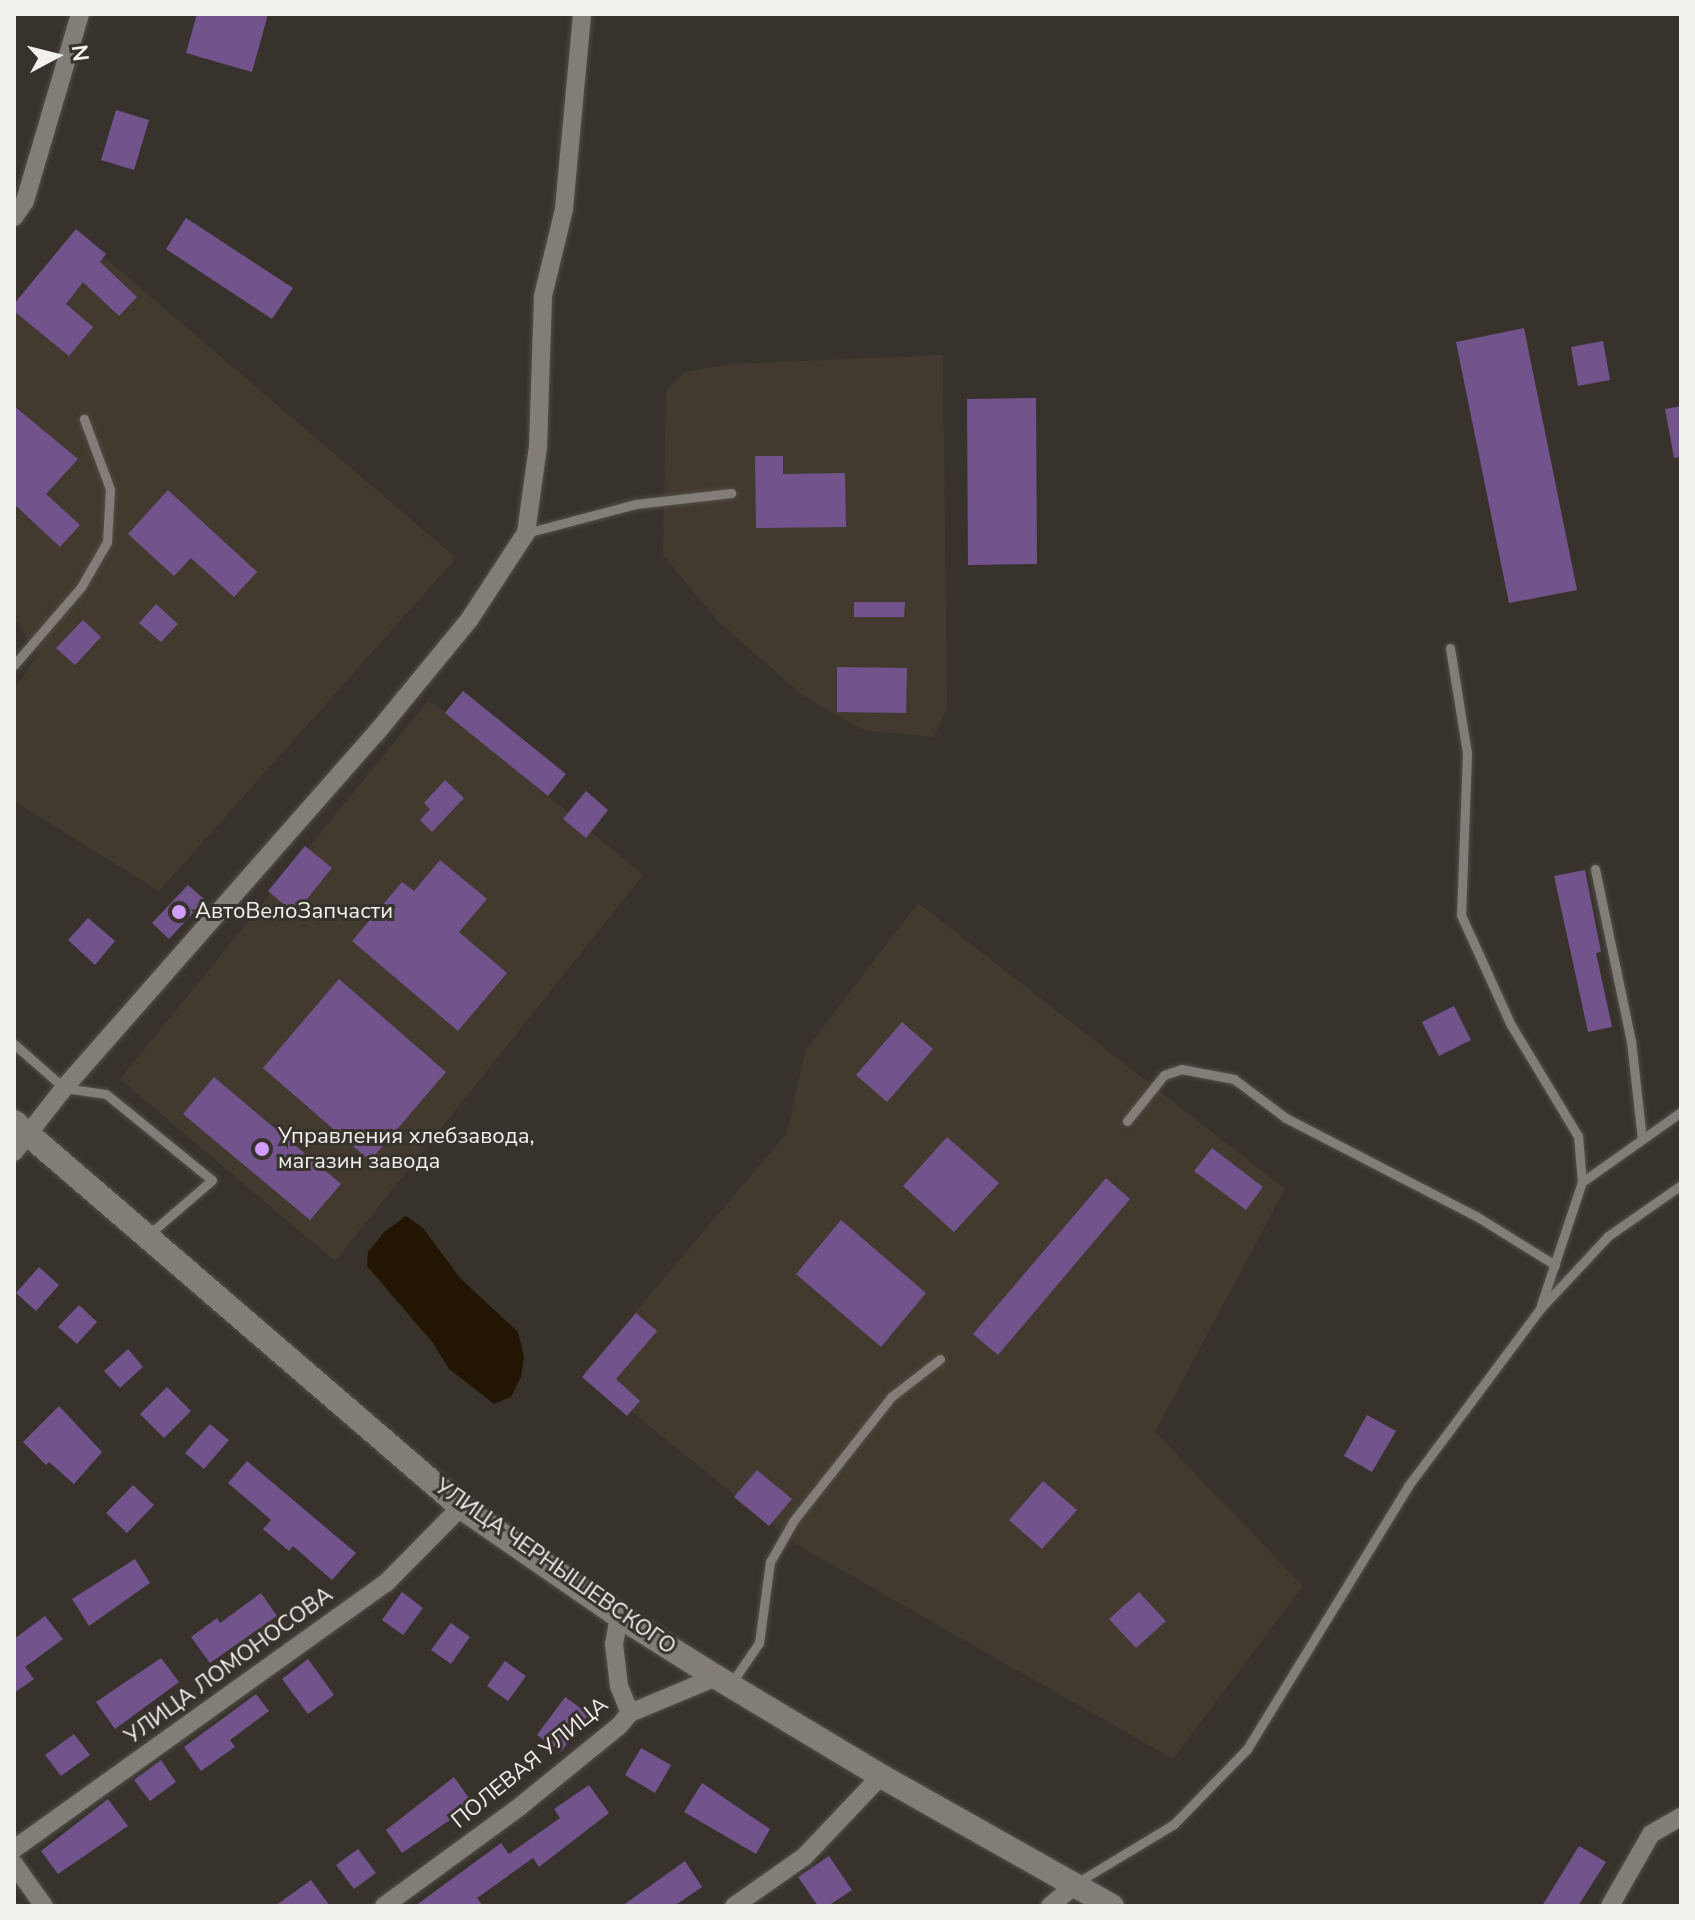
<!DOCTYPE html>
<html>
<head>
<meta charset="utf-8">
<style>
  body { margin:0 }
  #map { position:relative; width:1695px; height:1920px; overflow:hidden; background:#37332c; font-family:"Nunito Sans",sans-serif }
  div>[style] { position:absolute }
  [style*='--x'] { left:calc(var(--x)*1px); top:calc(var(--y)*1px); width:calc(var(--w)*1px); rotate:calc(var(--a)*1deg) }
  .built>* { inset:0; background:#423a2e }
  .water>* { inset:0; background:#221603 }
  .building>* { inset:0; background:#72538c }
  .roads { filter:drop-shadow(0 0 2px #524e49) drop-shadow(0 0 2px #524e49) }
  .lane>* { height:9px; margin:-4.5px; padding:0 4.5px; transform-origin:4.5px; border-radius:4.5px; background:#827d76 }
  .street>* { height:18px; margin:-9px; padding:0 9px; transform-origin:9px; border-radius:9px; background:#827d76 }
  .secondary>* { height:24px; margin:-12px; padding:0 12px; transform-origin:12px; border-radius:12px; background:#827d76 }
  .dots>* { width:22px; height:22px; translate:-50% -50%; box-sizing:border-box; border:4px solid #37332c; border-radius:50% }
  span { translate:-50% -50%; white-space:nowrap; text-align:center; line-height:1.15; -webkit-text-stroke:6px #37332c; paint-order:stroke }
  .poi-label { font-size:22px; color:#f3f1ec }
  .left { translate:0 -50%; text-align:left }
  .street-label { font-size:22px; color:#f3f1ec }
  .frame { position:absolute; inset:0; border:16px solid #f3f1ec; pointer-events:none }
  .north { position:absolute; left:16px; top:16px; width:80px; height:80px; -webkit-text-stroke:6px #37332c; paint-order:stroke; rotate:83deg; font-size:22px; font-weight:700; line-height:32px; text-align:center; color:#f3f1ec }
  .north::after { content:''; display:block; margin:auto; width:28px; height:36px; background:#f3f1ec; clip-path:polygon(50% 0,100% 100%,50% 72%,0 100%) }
</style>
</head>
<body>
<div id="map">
  <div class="built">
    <i style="clip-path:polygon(76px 233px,456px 558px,159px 891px,14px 801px,14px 690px,37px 655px,14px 617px,14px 305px)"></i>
    <i style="clip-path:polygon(943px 355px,947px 707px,934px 737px,863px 730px,802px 695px,719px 622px,663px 555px,666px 391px,685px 372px,733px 364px)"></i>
    <i style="clip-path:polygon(428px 701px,448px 713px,643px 875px,335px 1261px,120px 1079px)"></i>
    <i style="clip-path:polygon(918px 903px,1285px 1189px,1155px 1432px,1303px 1586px,1173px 1759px,794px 1543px,584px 1373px,787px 1133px,805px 1051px)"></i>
  </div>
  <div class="water">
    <i style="clip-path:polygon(406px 1216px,423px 1228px,460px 1278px,518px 1332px,524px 1357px,521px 1377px,511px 1397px,494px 1404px,449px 1369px,433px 1343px,367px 1266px,368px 1252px,384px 1232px)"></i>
  </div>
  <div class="building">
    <i style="clip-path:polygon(197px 14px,268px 14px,252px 72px,186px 53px)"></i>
    <i style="clip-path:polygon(116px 110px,149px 120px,134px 170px,101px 160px)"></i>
    <i style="clip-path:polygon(186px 218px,293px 288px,272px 319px,166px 249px)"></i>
    <i style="clip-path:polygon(76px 229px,106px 254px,100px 262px,137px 297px,119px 316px,83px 282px,66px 304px,93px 327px,69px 356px,14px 311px,14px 304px)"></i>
    <i style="clip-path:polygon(1524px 328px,1577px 590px,1509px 603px,1456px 342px)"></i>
    <i style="clip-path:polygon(1603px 341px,1610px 380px,1578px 386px,1571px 347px)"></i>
    <i style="clip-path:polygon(1036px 398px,1037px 564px,968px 565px,967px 399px)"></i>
    <i style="clip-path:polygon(14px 406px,78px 459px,46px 494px,80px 525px,60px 547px,14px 504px)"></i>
    <i style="clip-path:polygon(1681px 406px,1681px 457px,1674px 458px,1665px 409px)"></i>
    <i style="clip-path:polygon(755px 456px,783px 456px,783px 474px,845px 473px,846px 527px,756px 528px)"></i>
    <i style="clip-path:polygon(168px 490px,257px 572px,234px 597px,191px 558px,174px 576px,128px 534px)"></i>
    <i style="clip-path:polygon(854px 602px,905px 602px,904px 617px,854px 617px)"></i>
    <i style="clip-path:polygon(156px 604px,178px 624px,161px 642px,139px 623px)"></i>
    <i style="clip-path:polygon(83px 620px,101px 637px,75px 665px,56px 648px)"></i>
    <i style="clip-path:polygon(837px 667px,907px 668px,906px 713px,837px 712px)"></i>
    <i style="clip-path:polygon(463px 691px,566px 774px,548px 796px,445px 713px)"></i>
    <i style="clip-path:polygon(445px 780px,464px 798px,432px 832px,420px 820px,430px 809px,424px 803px)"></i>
    <i style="clip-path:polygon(586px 791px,608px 810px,586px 838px,563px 819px)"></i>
    <i style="clip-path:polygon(305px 846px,332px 868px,295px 914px,268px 891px)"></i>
    <i style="clip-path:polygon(440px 860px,487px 899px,459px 932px,507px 973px,458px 1031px,352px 941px,402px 882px,414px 891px)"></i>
    <i style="clip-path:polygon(1585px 870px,1601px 952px,1596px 953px,1612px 1027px,1588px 1032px,1554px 876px)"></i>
    <i style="clip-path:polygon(188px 885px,205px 900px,169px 939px,152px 923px)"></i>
    <i style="clip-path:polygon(88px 918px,115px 941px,95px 965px,68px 940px)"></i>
    <i style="clip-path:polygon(339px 979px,446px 1072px,370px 1161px,263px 1068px)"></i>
    <i style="clip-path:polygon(1454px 1006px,1471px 1040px,1439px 1056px,1422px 1022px)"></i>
    <i style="clip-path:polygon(902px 1022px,933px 1049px,887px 1102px,856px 1075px)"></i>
    <i style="clip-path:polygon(214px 1077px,341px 1184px,310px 1220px,183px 1114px)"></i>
    <i style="clip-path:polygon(947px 1137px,999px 1183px,954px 1232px,903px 1186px)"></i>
    <i style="clip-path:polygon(1212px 1148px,1263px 1187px,1246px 1210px,1194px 1171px)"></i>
    <i style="clip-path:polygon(1106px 1178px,1130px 1199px,998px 1355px,973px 1334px)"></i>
    <i style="clip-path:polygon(841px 1220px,926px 1293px,881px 1347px,796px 1274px)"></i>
    <i style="clip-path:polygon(39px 1267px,59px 1285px,36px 1311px,16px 1293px)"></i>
    <i style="clip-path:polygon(79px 1305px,97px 1322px,77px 1344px,58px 1327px)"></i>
    <i style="clip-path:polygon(636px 1313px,657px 1331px,616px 1379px,640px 1401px,627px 1416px,582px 1377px)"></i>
    <i style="clip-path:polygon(128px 1349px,143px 1367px,120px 1388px,104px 1371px)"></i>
    <i style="clip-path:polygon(167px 1387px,191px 1411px,164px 1438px,140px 1414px)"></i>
    <i style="clip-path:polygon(59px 1406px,102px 1452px,74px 1484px,49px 1462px,46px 1465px,23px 1442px)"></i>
    <i style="clip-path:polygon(1367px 1415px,1396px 1431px,1372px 1472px,1344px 1456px)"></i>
    <i style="clip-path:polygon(210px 1424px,229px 1440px,204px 1469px,185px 1453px)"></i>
    <i style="clip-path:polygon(247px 1461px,356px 1553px,332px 1580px,293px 1546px,289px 1551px,263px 1529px,271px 1520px,228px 1483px)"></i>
    <i style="clip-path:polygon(757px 1470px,792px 1499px,769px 1526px,734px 1497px)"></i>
    <i style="clip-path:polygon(1043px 1481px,1077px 1510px,1042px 1549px,1009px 1520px)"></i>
    <i style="clip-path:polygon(133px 1485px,154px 1505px,127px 1533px,106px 1513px)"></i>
    <i style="clip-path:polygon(135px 1559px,150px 1583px,89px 1626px,72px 1599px)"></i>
    <i style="clip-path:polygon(402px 1592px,423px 1608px,403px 1635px,382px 1620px)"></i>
    <i style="clip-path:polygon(1139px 1592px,1166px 1621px,1136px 1648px,1109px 1619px)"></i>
    <i style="clip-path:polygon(261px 1593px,277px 1616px,210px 1663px,191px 1637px,217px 1618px,220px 1623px)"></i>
    <i style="clip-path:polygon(45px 1616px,63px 1639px,25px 1667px,34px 1679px,14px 1693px,14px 1639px)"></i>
    <i style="clip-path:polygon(451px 1623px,470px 1637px,451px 1664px,431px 1650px)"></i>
    <i style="clip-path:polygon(161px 1658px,179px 1682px,115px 1729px,96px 1702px)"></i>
    <i style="clip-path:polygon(308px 1659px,334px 1695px,308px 1714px,282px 1679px)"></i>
    <i style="clip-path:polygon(505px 1661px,526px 1676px,508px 1701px,487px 1686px)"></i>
    <i style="clip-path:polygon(256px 1694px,269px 1711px,230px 1740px,235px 1747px,201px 1771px,184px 1747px)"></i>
    <i style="clip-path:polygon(565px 1697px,589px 1714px,561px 1752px,537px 1735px)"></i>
    <i style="clip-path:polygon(74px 1734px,90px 1755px,61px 1776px,45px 1755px)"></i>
    <i style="clip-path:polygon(641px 1748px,671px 1765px,655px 1793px,625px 1775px)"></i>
    <i style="clip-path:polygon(161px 1760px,176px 1782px,150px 1801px,134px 1780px)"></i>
    <i style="clip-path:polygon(454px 1777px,473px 1804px,402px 1853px,386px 1830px)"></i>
    <i style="clip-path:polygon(702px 1783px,770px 1829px,756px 1854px,684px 1812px)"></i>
    <i style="clip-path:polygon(589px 1785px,609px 1813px,539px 1867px,533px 1858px,477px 1898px,483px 1906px,415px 1906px,501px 1843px,509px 1854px,560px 1818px,554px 1809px)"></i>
    <i style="clip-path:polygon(108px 1799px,128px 1826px,58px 1874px,41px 1851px)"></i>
    <i style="clip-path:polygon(1579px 1846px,1606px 1862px,1578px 1906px,1542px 1906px)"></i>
    <i style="clip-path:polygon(358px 1849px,376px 1873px,354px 1889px,336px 1865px)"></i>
    <i style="clip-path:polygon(829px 1856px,852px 1890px,828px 1906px,818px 1906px,798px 1877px)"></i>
    <i style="clip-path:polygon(685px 1861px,702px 1887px,674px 1906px,622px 1906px)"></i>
    <i style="clip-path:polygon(311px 1880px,330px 1906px,275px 1906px)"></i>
  </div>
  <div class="roads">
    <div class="lane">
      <i style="--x:526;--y:533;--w:114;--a:-14.8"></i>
      <i style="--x:636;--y:504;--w:96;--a:-6.6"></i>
      <i style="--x:1450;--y:648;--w:106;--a:80.8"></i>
      <i style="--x:1467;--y:753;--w:162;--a:92.1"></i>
      <i style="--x:1461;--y:915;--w:121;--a:65.6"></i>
      <i style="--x:1511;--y:1025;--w:130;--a:58.9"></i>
      <i style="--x:1578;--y:1136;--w:46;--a:85"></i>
      <i style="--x:14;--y:665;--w:103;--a:-49.3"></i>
      <i style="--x:81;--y:587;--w:52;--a:-60"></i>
      <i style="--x:107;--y:542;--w:53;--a:-86.8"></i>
      <i style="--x:110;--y:489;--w:75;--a:-110.4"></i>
      <i style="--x:1595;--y:869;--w:176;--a:78.2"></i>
      <i style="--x:1631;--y:1041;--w:99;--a:83.6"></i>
      <i style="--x:14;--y:1044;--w:67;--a:41.3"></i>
      <i style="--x:64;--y:1088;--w:42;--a:8.1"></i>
      <i style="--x:106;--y:1094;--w:136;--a:39.1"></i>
      <i style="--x:212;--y:1180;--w:86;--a:139.3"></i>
      <i style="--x:1127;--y:1121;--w:59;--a:-51.2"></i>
      <i style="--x:1164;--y:1075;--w:18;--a:-19"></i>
      <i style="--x:1181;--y:1069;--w:54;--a:10.7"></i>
      <i style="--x:1234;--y:1079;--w:65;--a:36.9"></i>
      <i style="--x:1286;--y:1118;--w:214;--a:27.3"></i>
      <i style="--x:1476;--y:1216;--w:93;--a:31.8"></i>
      <i style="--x:1541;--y:1305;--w:130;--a:-71.6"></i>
      <i style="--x:1582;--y:1182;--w:121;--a:-35.3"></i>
      <i style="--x:730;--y:1685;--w:51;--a:-55.4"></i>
      <i style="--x:759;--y:1643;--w:82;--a:-82.3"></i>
      <i style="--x:770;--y:1562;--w:48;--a:-60.3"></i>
      <i style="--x:794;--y:1520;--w:157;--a:-51.7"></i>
      <i style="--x:891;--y:1397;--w:62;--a:-37.8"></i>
      <i style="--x:1078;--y:1882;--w:112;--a:-31.1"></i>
      <i style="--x:1174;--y:1824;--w:105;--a:-45.8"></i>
      <i style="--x:1247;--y:1749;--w:308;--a:-58.5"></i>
      <i style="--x:1408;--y:1486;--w:221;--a:-53.3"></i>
      <i style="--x:1540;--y:1309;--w:100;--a:-47"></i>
      <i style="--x:1608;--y:1236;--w:89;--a:-34.9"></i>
    </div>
    <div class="street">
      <i style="--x:14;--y:217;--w:19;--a:-55"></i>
      <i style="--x:25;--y:201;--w:195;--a:-73.6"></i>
      <i style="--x:14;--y:1152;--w:81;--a:-52"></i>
      <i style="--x:64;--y:1088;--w:474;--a:-48.7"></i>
      <i style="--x:377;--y:732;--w:145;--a:-50.6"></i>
      <i style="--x:469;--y:620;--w:104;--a:-56.8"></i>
      <i style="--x:526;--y:533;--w:87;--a:-82.1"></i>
      <i style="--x:538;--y:447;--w:151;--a:-88.1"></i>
      <i style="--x:543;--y:296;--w:89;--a:-76.4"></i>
      <i style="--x:564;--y:209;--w:196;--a:-84.7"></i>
      <i style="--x:619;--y:1616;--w:28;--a:100"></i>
      <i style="--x:614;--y:1644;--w:42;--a:83.2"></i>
      <i style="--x:619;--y:1686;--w:29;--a:68"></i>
      <i style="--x:14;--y:1849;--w:457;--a:-35.6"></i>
      <i style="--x:386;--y:1583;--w:107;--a:-45.4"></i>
      <i style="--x:14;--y:1864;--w:52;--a:54.5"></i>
      <i style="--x:384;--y:1906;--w:166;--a:-36.2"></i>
      <i style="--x:518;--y:1808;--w:130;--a:-39.1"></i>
      <i style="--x:619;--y:1726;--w:17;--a:-50"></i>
      <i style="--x:630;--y:1713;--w:93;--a:-22.7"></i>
      <i style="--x:734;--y:1906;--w:85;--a:-35"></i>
      <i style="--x:804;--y:1857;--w:112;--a:-46.5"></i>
      <i style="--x:1050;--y:1906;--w:34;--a:-40"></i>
      <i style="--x:1610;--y:1906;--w:83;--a:-60.3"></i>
      <i style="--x:1651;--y:1834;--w:34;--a:-30"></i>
    </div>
    <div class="secondary">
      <i style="--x:14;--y:1122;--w:590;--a:40.74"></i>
      <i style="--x:461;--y:1507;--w:192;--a:34.6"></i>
      <i style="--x:619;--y:1616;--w:115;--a:32.2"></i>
      <i style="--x:716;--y:1677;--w:192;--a:31"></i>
      <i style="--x:881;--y:1776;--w:265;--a:29.4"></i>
    </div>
  </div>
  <div class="dots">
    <i style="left:179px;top:912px;background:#d19dfe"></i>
    <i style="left:262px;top:1149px;background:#d19dfe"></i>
  </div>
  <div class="poi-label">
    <span class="left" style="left:195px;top:912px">АвтоВелоЗапчасти</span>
    <span class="left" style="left:278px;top:1149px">Управления хлебзавода,<br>магазин завода</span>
  </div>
  <div class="street-label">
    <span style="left:555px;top:1567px;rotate:35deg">УЛИЦА ЧЕРНЫШЕВСКОГО</span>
    <span style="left:229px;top:1666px;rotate:-36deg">УЛИЦА ЛОМОНОСОВА</span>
    <span style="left:530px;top:1763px;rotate:-39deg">ПОЛЕВАЯ УЛИЦА</span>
  </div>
  <div class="frame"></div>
  <div class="north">N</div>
</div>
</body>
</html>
